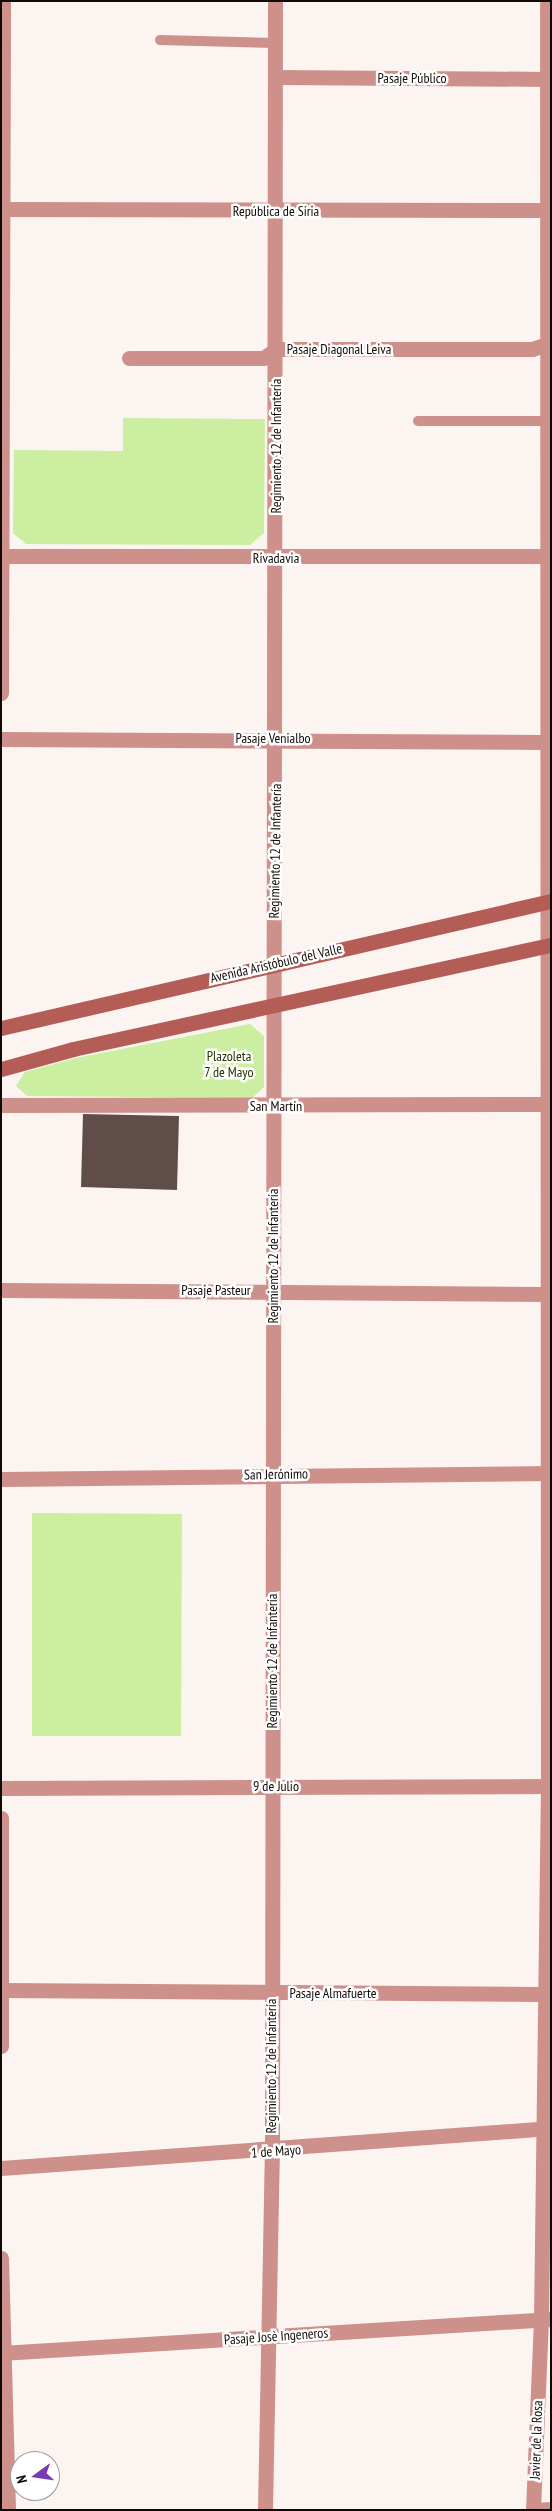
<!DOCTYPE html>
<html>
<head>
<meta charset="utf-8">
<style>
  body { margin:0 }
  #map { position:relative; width:552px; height:2511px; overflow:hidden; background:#fcf4f0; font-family:"PT Sans Narrow",sans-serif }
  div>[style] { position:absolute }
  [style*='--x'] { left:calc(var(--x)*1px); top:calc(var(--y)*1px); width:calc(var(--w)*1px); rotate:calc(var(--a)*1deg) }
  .green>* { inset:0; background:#cceea0 }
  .building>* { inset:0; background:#604d4a }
  .lane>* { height:10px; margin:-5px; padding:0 5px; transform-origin:5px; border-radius:5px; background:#ce908a }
  .street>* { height:15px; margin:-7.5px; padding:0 7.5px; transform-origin:7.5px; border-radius:7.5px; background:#ce908a }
  .secondary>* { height:15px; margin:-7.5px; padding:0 7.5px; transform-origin:7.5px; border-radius:7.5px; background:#b45d56 }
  span { translate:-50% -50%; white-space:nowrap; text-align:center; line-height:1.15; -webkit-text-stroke:5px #fff; paint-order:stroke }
  .street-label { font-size:14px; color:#100a07 }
  .park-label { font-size:14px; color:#233600 }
  .frame { position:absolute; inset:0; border:2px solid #100a07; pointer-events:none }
  .north { position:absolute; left:10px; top:2451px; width:50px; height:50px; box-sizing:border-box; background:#fff; border:1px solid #9f9d9c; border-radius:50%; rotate:256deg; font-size:14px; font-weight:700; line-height:20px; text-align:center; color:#100a07 }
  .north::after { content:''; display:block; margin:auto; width:18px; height:22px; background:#783bb1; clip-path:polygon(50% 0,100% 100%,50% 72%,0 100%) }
</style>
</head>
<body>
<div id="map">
  <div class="green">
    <i style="clip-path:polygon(123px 418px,265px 419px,264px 533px,250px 545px,26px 544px,13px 533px,14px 450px,123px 451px)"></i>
    <i style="clip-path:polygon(250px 1024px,264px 1036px,264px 1087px,252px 1098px,27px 1096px,16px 1086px,25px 1072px,76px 1058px)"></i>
    <i style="clip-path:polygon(32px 1513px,182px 1514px,181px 1736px,32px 1736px)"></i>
  </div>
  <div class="building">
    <i style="clip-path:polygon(83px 1114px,179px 1116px,177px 1190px,81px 1187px)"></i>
  </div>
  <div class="lane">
    <i style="--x:160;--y:40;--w:116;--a:1.5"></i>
    <i style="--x:418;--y:421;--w:129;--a:0"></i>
  </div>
  <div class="street">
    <i style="--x:276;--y:77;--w:271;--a:0.4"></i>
    <i style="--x:1;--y:209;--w:550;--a:0.1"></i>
    <i style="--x:129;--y:358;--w:134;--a:0"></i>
    <i style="--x:263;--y:358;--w:17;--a:-33"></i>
    <i style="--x:277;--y:349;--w:255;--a:0"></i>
    <i style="--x:532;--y:349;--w:20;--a:-18"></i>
    <i style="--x:1;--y:556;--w:550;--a:0"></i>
    <i style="--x:1;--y:693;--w:692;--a:-89.83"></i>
    <i style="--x:1;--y:739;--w:544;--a:0.32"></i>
    <i style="--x:1;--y:1105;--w:550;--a:-0.1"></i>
    <i style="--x:1;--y:1290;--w:550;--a:0.42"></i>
    <i style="--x:1;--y:1479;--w:550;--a:-0.63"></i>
    <i style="--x:1;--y:1788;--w:550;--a:-0.21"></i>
    <i style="--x:1;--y:1818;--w:228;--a:90"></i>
    <i style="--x:1;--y:1990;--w:543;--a:0.42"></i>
    <i style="--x:1;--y:2168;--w:551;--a:-4.16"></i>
    <i style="--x:1;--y:2258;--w:252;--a:88.4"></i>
    <i style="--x:1;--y:2353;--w:551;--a:-3.54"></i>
    <i style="--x:265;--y:2510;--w:359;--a:-88.9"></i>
    <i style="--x:272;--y:2151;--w:2150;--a:-89.92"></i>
    <i style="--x:533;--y:2510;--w:190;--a:-87.6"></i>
    <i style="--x:541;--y:2320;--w:534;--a:-89.25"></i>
    <i style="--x:548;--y:1786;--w:1785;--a:-90.03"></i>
    <i style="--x:536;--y:2510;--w:15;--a:-4"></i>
  </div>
  <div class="secondary">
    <i style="--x:1;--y:1028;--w:564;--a:-13"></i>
    <i style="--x:1;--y:1069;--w:75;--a:-15.5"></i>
    <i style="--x:73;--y:1049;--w:489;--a:-12.3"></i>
  </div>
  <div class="street-label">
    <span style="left:412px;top:78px">Pasaje Público</span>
    <span style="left:276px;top:211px">República de Siria</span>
    <span style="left:339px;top:349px">Pasaje Diagonal Leiva</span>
    <span style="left:276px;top:446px;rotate:-90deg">Regimiento 12 de Infantería</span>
    <span style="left:276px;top:558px">Rivadavia</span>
    <span style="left:273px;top:738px">Pasaje Venialbo</span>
    <span style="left:275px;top:851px;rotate:-89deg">Regimiento 12 de Infantería</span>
    <span style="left:276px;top:963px;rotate:-13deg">Avenida Aristóbulo del Valle</span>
    <span style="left:276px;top:1106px">San Martín</span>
    <span style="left:273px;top:1256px;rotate:-90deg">Regimiento 12 de Infantería</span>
    <span style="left:216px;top:1290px">Pasaje Pasteur</span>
    <span style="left:276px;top:1474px;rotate:-1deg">San Jerónimo</span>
    <span style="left:272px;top:1661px;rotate:-90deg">Regimiento 12 de Infantería</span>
    <span style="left:276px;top:1786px">9 de Julio</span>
    <span style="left:333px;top:1993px">Pasaje Almafuerte</span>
    <span style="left:271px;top:2066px;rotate:-90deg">Regimiento 12 de Infantería</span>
    <span style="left:276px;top:2151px;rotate:-4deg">1 de Mayo</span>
    <span style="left:276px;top:2336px;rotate:-4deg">Pasaje Josè Ingeneros</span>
    <span style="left:536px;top:2440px;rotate:-88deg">Javier de la Rosa</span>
  </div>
  <div class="park-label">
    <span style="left:229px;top:1064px">Plazoleta<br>7 de Mayo</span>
  </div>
  <div class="frame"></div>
  <div class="north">N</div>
</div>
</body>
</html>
